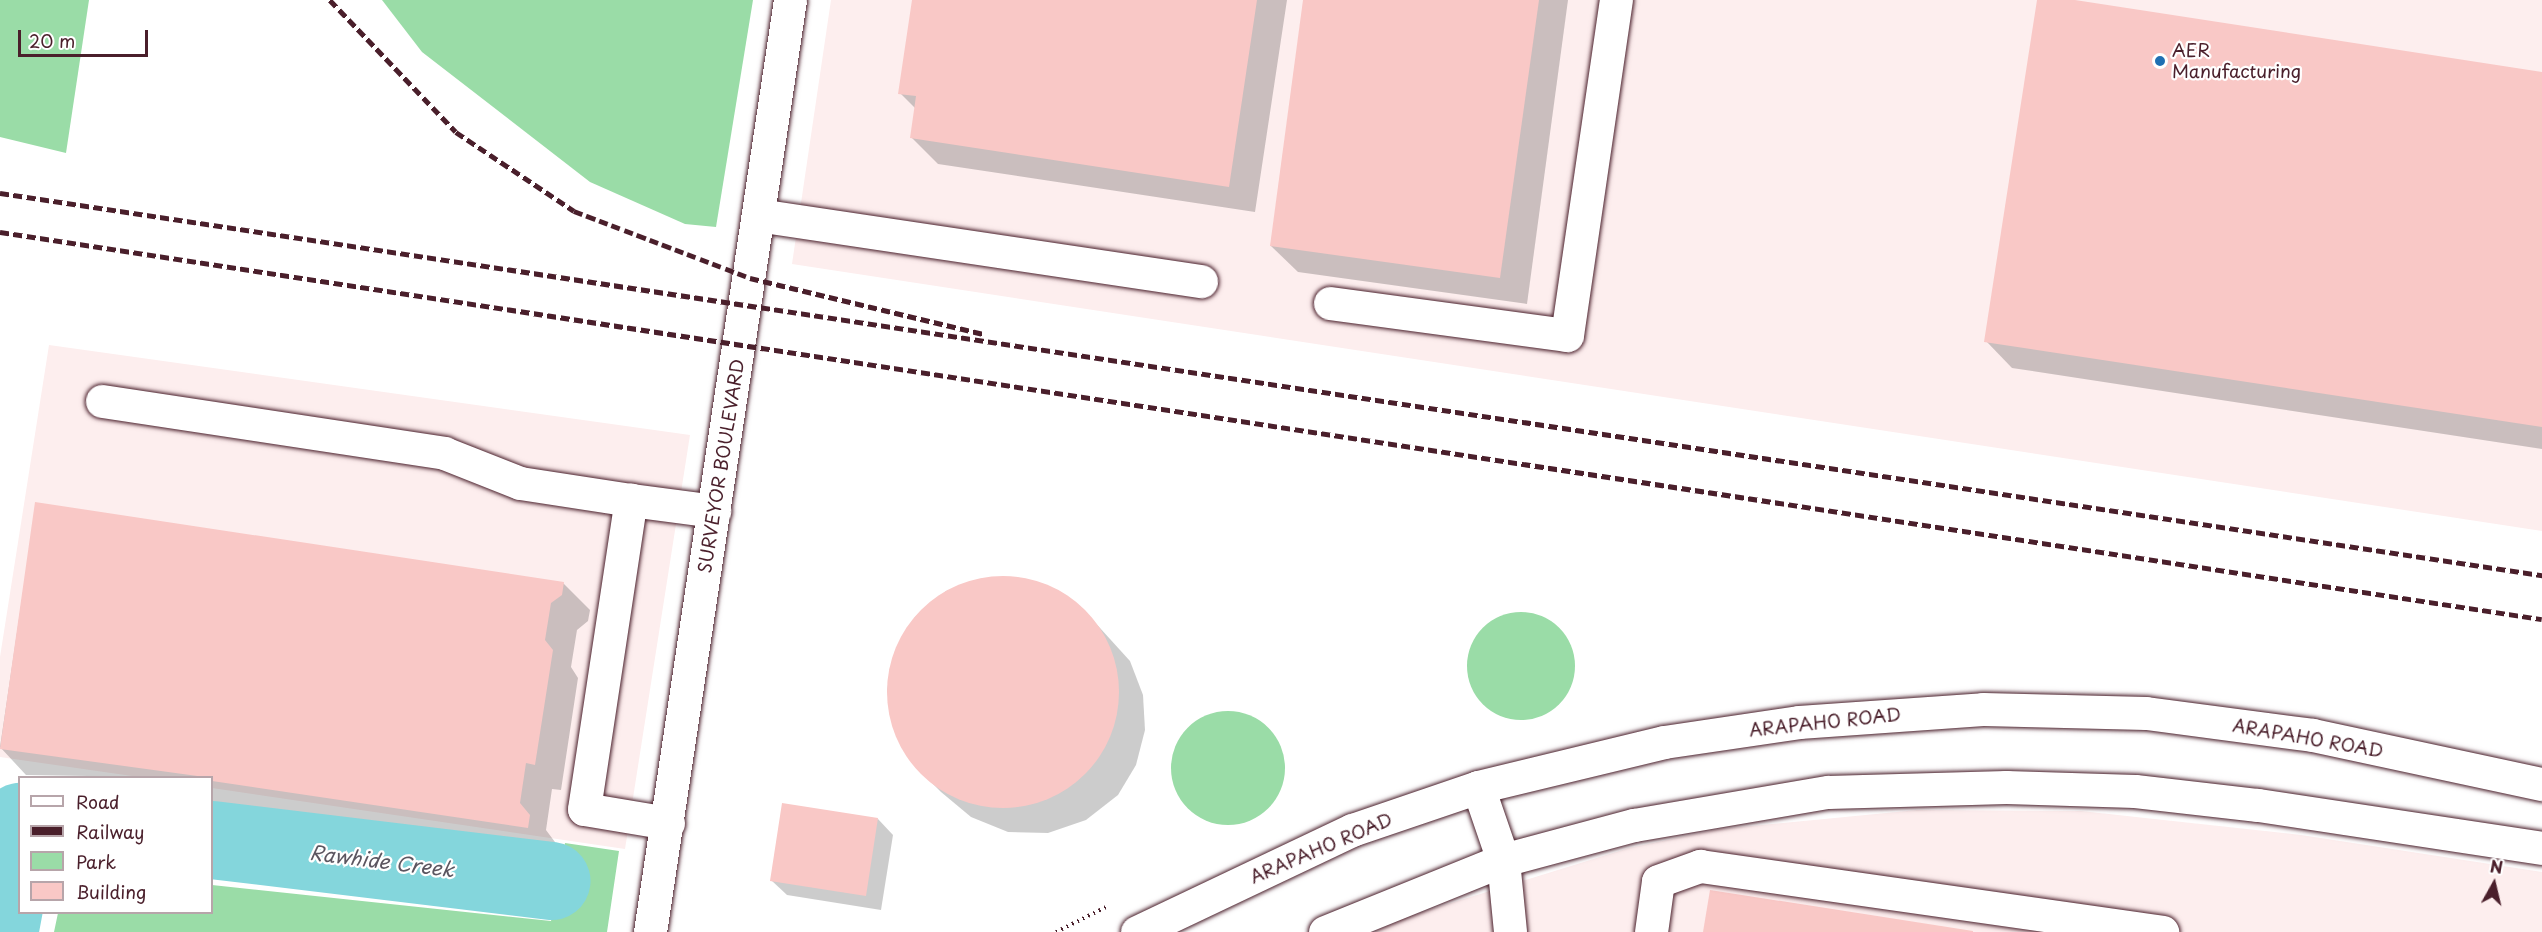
<!DOCTYPE html>
<html>
<head>
<meta charset="utf-8">
<style>
  body { margin:0 }
  #map { position:relative; width:2542px; height:932px; overflow:hidden; background:#fff; font-family:"Playpen Sans",sans-serif }
  div>[style] { position:absolute }
  [style*='--x'] { left:calc(var(--x)*1px); top:calc(var(--y)*1px); width:calc(var(--w)*1px); rotate:calc(var(--a)*1deg) }
  .built>* { inset:0; background:#fdeeee }
  .green>* { inset:0; background:#9adca7 }
  .round { border-radius:50% }
  .shadow>* { inset:0; background:#0003 }
  .river>* { height:78px; margin:-39px; padding:0 39px; transform-origin:39px; border-radius:39px; background:#84d6dc }
  .building>* { inset:0; background:#f9c8c6 }
  .path>* { height:4px; margin-top:-2px; transform-origin:0; background:repeating-linear-gradient(90deg,#4a1f2b 0 1.5px,transparent 0 6px) }
  .roads { filter:drop-shadow(0 0 2px #4a1f2b) drop-shadow(0 0 2px #4a1f2b) }
  .minor>* { height:33px; margin:-16.5px; padding:0 16.5px; transform-origin:16.5px; border-radius:16.5px; background:#fff }
  .major>* { height:33px; margin:-16.5px; padding:0 16.5px; transform-origin:16.5px; border-radius:16.5px; background:#fff }
  .rail>* { height:4.5px; margin-top:-2.25px; transform-origin:0; background:repeating-linear-gradient(90deg,#4a1f2b 0 9px,transparent 0 13.5px) }
  .dots>* { width:16px; height:16px; translate:-50% -50%; box-sizing:border-box; border:3px solid #fff; border-radius:50% }
  span { translate:-50% -50%; white-space:nowrap; text-align:center; line-height:1.15; -webkit-text-stroke:4.5px #fff; paint-order:stroke }
  .poi-label { font-size:18px; color:#4a1f2b }
  .left { translate:0 -50%; text-align:left }
  .street-label { font-size:18px; color:#4a1f2b }
  .water-label { font-size:20px; color:#5b5660; font-style:italic }
  .legend { position:absolute; left:18px; top:776px; width:195px; height:138px; box-sizing:border-box; background:#fff; border:2px solid #b7a5aa; margin:0; padding:8px 10px; list-style:none; font-size:18px; color:#4a1f2b }
  .legend li { display:flex; align-items:center; gap:12px; height:30px }
  .legend b { width:30px; border:2px solid #b7a5aa }
  .north { position:absolute; left:2464px; top:854px; width:60px; height:60px; -webkit-text-stroke:4px #fff; paint-order:stroke; rotate:8deg; font-size:16px; font-weight:700; line-height:24px; text-align:center; color:#4a1f2b }
  .north::after { content:''; display:block; margin:auto; width:21px; height:27px; background:#4a1f2b; clip-path:polygon(50% 0,100% 100%,50% 72%,0 100%) }
  .scale { position:absolute; left:18px; top:30px; width:130px; height:27px; box-sizing:border-box; border:3px solid #4a1f2b; border-top:0; padding-left:8px; font-size:18px; line-height:21px; white-space:nowrap; color:#4a1f2b; -webkit-text-stroke:4px #fff; paint-order:stroke }
</style>
</head>
<body>
<div id="map">
  <div class="built">
    <i style="clip-path:polygon(831px 0,2542px 0,2542px 531px,792px 264px)"></i>
    <i style="clip-path:polygon(49px 345px,690px 435px,625px 849px,212px 788px,212px 778px,139px 777px,0 757px,0 657px)"></i>
    <i style="clip-path:polygon(1917px 810px,2081px 811px,2301px 835px,2542px 872px,2542px 932px,1374px 932px,1406px 917px,1629px 848px,1720px 829px)"></i>
  </div>
  <div class="green">
    <i style="clip-path:polygon(0 0,89px 0,66px 153px,0 137px)"></i>
    <i style="clip-path:polygon(382px 0,753px 0,716px 227px,685px 224px,590px 182px,422px 52px)"></i>
    <i class="round" style="left:1467px;top:612px;width:108px;height:108px"></i>
    <i class="round" style="left:1171px;top:711px;width:114px;height:114px"></i>
    <i style="clip-path:polygon(565px 843px,619px 851px,607px 932px,54px 932px,58px 913px,212px 912px,212px 885px,551px 921px)"></i>
  </div>
  <div class="shadow">
    <i style="clip-path:polygon(914px 0,1287px 0,1255px 212px,938px 164px,912px 138px,916px 109px,900px 93px)"></i>
    <i style="clip-path:polygon(1305px 0,1568px 0,1527px 304px,1298px 272px,1271px 246px)"></i>
    <i style="clip-path:polygon(2038px 0,2065px 0,2542px 73px,2542px 449px,2012px 368px,1986px 341px)"></i>
    <i style="clip-path:polygon(36px 504px,563px 583px,590px 610px,588px 621px,577px 630px,571px 667px,578px 678px,561px 790px,552px 789px,546px 830px,555px 842px,554px 854px,212px 803px,212px 778px,26px 775px,0 747px)"></i>
    <i style="clip-path:polygon(1016px 577px,1050px 587px,1080px 606px,1130px 661px,1143px 695px,1145px 730px,1136px 765px,1118px 795px,1086px 820px,1048px 833px,1008px 832px,971px 817px,941px 792px,913px 764px,894px 729px,887px 690px,895px 651px,915px 617px,946px 591px,980px 579px)"></i>
    <i style="clip-path:polygon(878px 819px,893px 835px,881px 910px,787px 895px,771px 880px)"></i>
  </div>
  <div class="river">
    <i style="--x:212;--y:840;--w:342;--a:6.9"></i>
    <i style="--x:0;--y:929;--w:109;--a:-79.4"></i>
  </div>
  <div class="building">
    <i style="clip-path:polygon(912px 0,1257px 0,1229px 187px,910px 138px,916px 96px,898px 94px)"></i>
    <i style="clip-path:polygon(1303px 0,1539px 0,1500px 278px,1270px 246px)"></i>
    <i style="clip-path:polygon(2037px 0,2075px 0,2542px 72px,2542px 427px,1984px 342px)"></i>
    <i style="clip-path:polygon(35px 502px,564px 582px,562px 595px,551px 603px,545px 640px,553px 650px,535px 765px,526px 763px,520px 803px,530px 815px,528px 828px,212px 781px,212px 778px,0 749px)"></i>
    <i class="round" style="left:887px;top:576px;width:232px;height:232px"></i>
    <i style="clip-path:polygon(782px 803px,878px 818px,866px 896px,770px 881px)"></i>
    <i style="clip-path:polygon(1710px 890px,1973px 931px,1973px 932px,1703px 932px)"></i>
  </div>
  <div class="path">
    <i style="--x:1056;--y:932;--w:56;--a:-26.6"></i>
  </div>
  <div class="roads">
    <div class="minor">
      <i style="--x:758;--y:215;--w:448;--a:8.5"></i>
      <i style="--x:1330;--y:303;--w:239;--a:7.7"></i>
      <i style="--x:1567;--y:335;--w:339;--a:-81.7"></i>
      <i style="--x:102;--y:401;--w:346;--a:8.6"></i>
      <i style="--x:444;--y:453;--w:82;--a:21.5"></i>
      <i style="--x:520;--y:483;--w:112;--a:8.7"></i>
      <i style="--x:668;--y:823;--w:85;--a:-170.5"></i>
      <i style="--x:584;--y:809;--w:313;--a:-81.4"></i>
      <i style="--x:631;--y:500;--w:84;--a:7.5"></i>
      <i style="--x:1503;--y:860;--w:72;--a:84.4"></i>
      <i style="--x:650;--y:932;--w:942;--a:-81.46"></i>
      <i style="--x:1651;--y:932;--w:51;--a:-82.2"></i>
      <i style="--x:1658;--y:881;--w:45;--a:-19.7"></i>
      <i style="--x:1700;--y:866;--w:467;--a:8.1"></i>
    </div>
    <div class="major">
      <i style="--x:1478;--y:787;--w:77;--a:71.1"></i>
      <i style="--x:1137;--y:932;--w:238;--a:-25.4"></i>
      <i style="--x:1352;--y:830;--w:133;--a:-18.8"></i>
      <i style="--x:1478;--y:787;--w:191;--a:-13.6"></i>
      <i style="--x:1664;--y:742;--w:136;--a:-8.4"></i>
      <i style="--x:1799;--y:722;--w:184;--a:-4"></i>
      <i style="--x:1983;--y:709;--w:163;--a:1.4"></i>
      <i style="--x:2146;--y:713;--w:168;--a:7.5"></i>
      <i style="--x:2313;--y:735;--w:234;--a:12.1"></i>
      <i style="--x:1325;--y:932;--w:192;--a:-22"></i>
      <i style="--x:1503;--y:860;--w:136;--a:-15"></i>
      <i style="--x:1634;--y:825;--w:197;--a:-9.7"></i>
      <i style="--x:1828;--y:792;--w:178;--a:-1.6"></i>
      <i style="--x:2006;--y:787;--w:129;--a:1.8"></i>
      <i style="--x:2135;--y:791;--w:124;--a:6.5"></i>
      <i style="--x:2258;--y:805;--w:287;--a:8.6"></i>
    </div>
  </div>
  <div class="rail">
    <i style="--x:330;--y:0;--w:182;--a:46.3"></i>
    <i style="--x:456;--y:132;--w:142;--a:33.8"></i>
    <i style="--x:574;--y:211;--w:188;--a:20.8"></i>
    <i style="--x:750;--y:278;--w:240;--a:13.5"></i>
    <i style="--x:0;--y:193;--w:2571;--a:8.55"></i>
    <i style="--x:0;--y:232;--w:2571;--a:8.66"></i>
  </div>
  <div class="dots">
    <i style="left:2160px;top:61px;background:#1f6fb2"></i>
  </div>
  <div class="poi-label">
    <span class="left" style="left:2172px;top:61px">AER<br>Manufacturing</span>
  </div>
  <div class="street-label">
    <span style="left:721px;top:466px;rotate:-81deg">SURVEYOR BOULEVARD</span>
    <span style="left:1825px;top:722px;rotate:-6deg">ARAPAHO ROAD</span>
    <span style="left:2308px;top:738px;rotate:10deg">ARAPAHO ROAD</span>
    <span style="left:1321px;top:848px;rotate:-23deg">ARAPAHO ROAD</span>
  </div>
  <div class="water-label">
    <span style="left:382px;top:861px;rotate:7deg">Rawhide Creek</span>
  </div>
  <ul class="legend">
  <li><b style="height:8px;background:#fff"></b>Road</li>
  <li><b style="height:8px;background:#4a1f2b"></b>Railway</li>
  <li><b style="height:16px;background:#9adca7"></b>Park</li>
  <li><b style="height:16px;background:#f9c8c6"></b>Building</li>
  </ul>
  <div class="north">N</div>
  <div class="scale">20 m</div>
</div>
</body>
</html>
